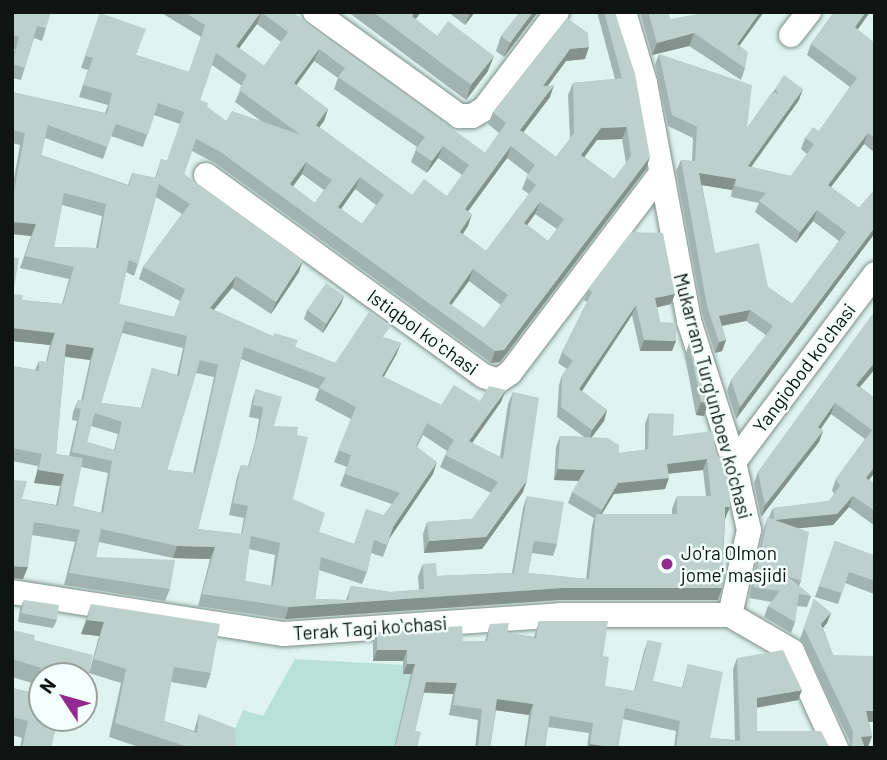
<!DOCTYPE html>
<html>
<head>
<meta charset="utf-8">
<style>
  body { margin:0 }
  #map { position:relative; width:887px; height:760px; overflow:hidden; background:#e0f4ef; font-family:Barlow,sans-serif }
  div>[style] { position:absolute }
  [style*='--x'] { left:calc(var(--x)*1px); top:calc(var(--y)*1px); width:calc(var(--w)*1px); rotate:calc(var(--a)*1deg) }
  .green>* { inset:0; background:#b8e2d8 }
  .roads { filter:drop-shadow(0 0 2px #7c8e8a) drop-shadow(0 0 2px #7c8e8a) }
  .minor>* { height:24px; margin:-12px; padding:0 12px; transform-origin:12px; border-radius:12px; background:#fff }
  .wall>* { inset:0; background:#a3b3af }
  .shaded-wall>* { inset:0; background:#84928e }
  .building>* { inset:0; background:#bdd0cb }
  .dots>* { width:19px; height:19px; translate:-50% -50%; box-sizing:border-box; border:4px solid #f3fffc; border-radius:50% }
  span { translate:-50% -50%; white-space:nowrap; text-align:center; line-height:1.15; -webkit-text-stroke:5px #f3fffc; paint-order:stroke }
  .street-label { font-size:19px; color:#0d1412 }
  .poi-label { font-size:19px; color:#0d1412 }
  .left { translate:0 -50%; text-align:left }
  .frame { position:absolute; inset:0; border:14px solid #0d1412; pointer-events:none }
  .north { position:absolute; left:28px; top:662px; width:70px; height:70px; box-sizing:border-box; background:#f3fffc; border:2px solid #97a19e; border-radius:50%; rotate:306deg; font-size:19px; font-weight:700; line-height:28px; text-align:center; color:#0d1412 }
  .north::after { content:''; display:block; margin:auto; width:24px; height:32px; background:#922a8f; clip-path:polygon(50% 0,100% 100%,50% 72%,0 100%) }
</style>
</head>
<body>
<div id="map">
  <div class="green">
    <i style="clip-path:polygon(295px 659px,424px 666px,404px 748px,227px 748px,243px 710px,263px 716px)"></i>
  </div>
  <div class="roads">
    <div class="minor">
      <i style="--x:315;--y:12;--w:178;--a:35.8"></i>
      <i style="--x:459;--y:116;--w:13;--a:0"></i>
      <i style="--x:472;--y:116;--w:14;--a:-30"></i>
      <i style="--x:484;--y:109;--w:121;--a:-53"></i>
      <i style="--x:624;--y:12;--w:74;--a:73.5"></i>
      <i style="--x:645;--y:83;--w:242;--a:79.5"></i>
      <i style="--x:689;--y:321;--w:148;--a:72.3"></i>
      <i style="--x:734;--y:462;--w:70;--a:77.6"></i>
      <i style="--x:749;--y:530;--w:87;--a:102.6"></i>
      <i style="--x:791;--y:35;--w:29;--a:-52"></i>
      <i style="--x:206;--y:175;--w:343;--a:35.9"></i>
      <i style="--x:484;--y:376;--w:15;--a:20"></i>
      <i style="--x:498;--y:381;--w:14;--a:-34"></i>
      <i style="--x:510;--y:373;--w:247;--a:-52.9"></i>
      <i style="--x:734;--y:462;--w:235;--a:-53.1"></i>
      <i style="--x:12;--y:592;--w:275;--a:8.8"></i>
      <i style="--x:284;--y:634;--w:277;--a:-3.9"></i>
      <i style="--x:560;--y:615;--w:170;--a:0"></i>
      <i style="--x:730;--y:615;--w:72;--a:30.1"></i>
      <i style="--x:792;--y:651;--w:107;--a:65.6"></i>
    </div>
  </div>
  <div class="wall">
    <i style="clip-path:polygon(12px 12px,46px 28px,42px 41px,34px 38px,21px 80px,12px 78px,12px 59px,15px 49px,12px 49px)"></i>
    <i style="clip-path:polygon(evenodd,160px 12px,292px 12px,485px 153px,499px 133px,488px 124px,493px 112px,567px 18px,585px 59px,566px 61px,548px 85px,550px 97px,523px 132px,556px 157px,570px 139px,568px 95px,573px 83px,615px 79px,597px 12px,615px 12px,646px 169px,500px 362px,491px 363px,215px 163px,192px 151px,184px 174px,299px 272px,271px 314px,232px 288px,214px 310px,295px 347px,335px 363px,386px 338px,401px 343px,396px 355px,384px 377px,441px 405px,480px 401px,501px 402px,472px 443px,500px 457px,508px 404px,513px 392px,523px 492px,482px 549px,424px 553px,423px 534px,427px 522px,472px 519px,491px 493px,440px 467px,447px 451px,423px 435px,417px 447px,433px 474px,390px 538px,383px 557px,371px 553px,367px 572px,362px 584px,319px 570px,315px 599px,346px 600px,351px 586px,390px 592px,419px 590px,418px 576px,423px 564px,437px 576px,512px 573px,523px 508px,527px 496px,557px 544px,553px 556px,532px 553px,528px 573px,586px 579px,592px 526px,594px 518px,568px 503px,572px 492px,579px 481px,554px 480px,556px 447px,560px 436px,584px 437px,557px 417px,559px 385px,562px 375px,567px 369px,558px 363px,562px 352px,587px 302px,584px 300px,588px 289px,675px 294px,671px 304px,657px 307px,660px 322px,672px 351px,640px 351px,632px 315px,582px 391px,607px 410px,604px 421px,591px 438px,619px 453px,645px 450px,645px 424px,649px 413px,673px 436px,716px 457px,725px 519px,722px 588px,718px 600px,559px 600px,285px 619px,198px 606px,210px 559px,173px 558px,99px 542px,96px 557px,170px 589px,165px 601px,64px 585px,75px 542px,32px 535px,23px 579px,22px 499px,56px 505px,60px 486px,34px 483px,38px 466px,12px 461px,12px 366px,35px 370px,39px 361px,46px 362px,50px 345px,12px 341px,12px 257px,13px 294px,22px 300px,62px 304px,69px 279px,20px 268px,31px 236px,12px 234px,12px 189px,20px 145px,12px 143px,12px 92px,105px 113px,108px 105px,79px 97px,88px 70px,81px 68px,100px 13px,136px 55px,189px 72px,201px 37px,160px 12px,257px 24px,281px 42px,264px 66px,239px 48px,257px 24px,160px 12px,314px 61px,338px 78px,334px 89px,417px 147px,411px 162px,427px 173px,438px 158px,462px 175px,447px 196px,412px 195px,319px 127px,324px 121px,328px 109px,296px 86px,314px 61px,160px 12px,212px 65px,242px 86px,235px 102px,261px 121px,226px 121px,207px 107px,200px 100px,212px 65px,160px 12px,154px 115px,180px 124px,167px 161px,161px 159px,155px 178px,132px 173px,128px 185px,41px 155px,45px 138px,103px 159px,111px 136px,143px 147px,154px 115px,160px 12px,622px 139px,626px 163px,614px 179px,584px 157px,597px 140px,622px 139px,160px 12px,507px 158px,528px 174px,522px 189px,529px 194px,486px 251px,463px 234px,468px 226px,468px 211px,507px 158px,160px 12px,302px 174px,324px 190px,315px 203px,293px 187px,302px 174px,160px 12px,355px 189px,376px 205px,362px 224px,341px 209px,355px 189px,160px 12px,156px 197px,182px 214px,143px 267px,139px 279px,180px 301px,174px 317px,119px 304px,126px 272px,134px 276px,138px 264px,156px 197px,160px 12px,62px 205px,102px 216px,96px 248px,54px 247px,62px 205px,160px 12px,535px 214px,557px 229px,548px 241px,527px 225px,535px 214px,160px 12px,469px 281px,501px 305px,484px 328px,451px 305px,469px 281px,160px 12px,122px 333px,183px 348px,177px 375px,152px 368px,141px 408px,101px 403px,122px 333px,160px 12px,65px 357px,90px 360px,81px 401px,78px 400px,73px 412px,72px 420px,77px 421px,69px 456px,56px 454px,65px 357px,160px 12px,241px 359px,319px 389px,315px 400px,351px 419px,334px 462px,347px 467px,340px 486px,392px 504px,384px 515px,354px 544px,319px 532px,293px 499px,274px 426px,256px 389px,252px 401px,249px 417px,259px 419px,255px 442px,248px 466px,241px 465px,237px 477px,229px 515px,244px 518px,241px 534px,198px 529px,241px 359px,160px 12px,196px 373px,214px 377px,193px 473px,167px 470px,196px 373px,160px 12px,91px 426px,118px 434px,114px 450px,87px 442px,91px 426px,160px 12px,81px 467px,108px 473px,101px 513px,73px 506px,81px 467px,160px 12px,703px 470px,706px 496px,677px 496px,672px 509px,672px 514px,602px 514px,614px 494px,665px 489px,668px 474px,703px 470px,160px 12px,249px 549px,275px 555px,271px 586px,245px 581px,249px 549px)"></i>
    <i style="clip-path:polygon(348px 12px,421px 12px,415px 19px,437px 36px,488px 71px,466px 100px)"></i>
    <i style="clip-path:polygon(448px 12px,475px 12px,465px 25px)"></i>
    <i style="clip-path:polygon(520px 12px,538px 12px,504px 57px,496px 51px,501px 36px)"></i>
    <i style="clip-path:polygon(640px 12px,668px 12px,670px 19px,740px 46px,745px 68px,741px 80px,689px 46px,652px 55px)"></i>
    <i style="clip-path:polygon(evenodd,834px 12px,870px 12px,857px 30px,875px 43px,875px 153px,864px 144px,831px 187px,859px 208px,875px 189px,875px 233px,736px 419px,727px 391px,731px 380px,766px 335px,746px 321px,722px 326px,726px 340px,722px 351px,715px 353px,703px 317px,676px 171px,681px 160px,692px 161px,693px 138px,668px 126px,655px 65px,659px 54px,747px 128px,773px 92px,775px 89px,799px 100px,751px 167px,791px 176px,807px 154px,801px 149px,805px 138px,819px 131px,850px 87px,807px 55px,811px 44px,834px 12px,702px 185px,732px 190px,731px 197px,759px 203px,755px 212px,796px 243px,813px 221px,839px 241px,792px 304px,768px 287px,715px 253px,702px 185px)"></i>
    <i style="clip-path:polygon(344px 296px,341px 304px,323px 333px,304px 319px,307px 310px)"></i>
    <i style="clip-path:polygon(875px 311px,875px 369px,860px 387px,875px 398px,875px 472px,869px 480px,875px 484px,875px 526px,849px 507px,833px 525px,799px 528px,801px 581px,799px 586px,811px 596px,807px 607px,797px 606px,795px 622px,791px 633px,764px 617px,768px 606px,772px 602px,749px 598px,764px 528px,768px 517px,769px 517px,773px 508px,829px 501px,834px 494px,832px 490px,836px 479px,865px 439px,831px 414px,821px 429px,823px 431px,819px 442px,761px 517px,754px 483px,758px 472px)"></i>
    <i style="clip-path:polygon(689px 343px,708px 403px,704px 416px,696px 415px,685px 356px)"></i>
    <i style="clip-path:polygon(835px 541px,873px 555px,875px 552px,874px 594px,845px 583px,838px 604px,815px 597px)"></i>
    <i style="clip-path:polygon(814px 599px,831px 613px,827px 623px,823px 628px,833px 655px,869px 722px,872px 736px,868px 747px,849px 748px,850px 742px,800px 639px)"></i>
    <i style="clip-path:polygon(24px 600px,57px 620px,53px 628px,18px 622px,20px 608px)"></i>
    <i style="clip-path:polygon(91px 604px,211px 673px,206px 688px,171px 682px,164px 721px,194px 731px,199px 714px,236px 747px,142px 748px,109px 737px,121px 683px,89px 673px,84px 688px,84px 676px,42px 676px,51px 748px,20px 748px,22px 738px,12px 735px,12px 688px,33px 693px,35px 684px,12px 677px,12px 630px,90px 670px,99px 636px,81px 634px)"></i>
    <i style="clip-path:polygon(539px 621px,603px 656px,605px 686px,634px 691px,644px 651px,648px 640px,653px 681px,682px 688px,688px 664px,710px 738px,735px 740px,733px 669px,737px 658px,798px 700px,757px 708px,757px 731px,830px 748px,674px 748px,676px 731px,623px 719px,618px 748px,587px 748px,589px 733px,548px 727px,545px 748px,524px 748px,529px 715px,496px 710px,490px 748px,475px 748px,478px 720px,449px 715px,453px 694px,424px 693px,415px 731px,417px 748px,394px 748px,411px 674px,403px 674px,403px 661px,373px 661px,373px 643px,377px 632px,463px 641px,485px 641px,490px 624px,507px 633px,534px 637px)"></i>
  </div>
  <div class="shaded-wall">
    <i style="clip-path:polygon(261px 12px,257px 24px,232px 58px,236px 46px)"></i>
    <i style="clip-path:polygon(415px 12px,421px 12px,407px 31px,412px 16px)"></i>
    <i style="clip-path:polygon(470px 12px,475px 12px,465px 25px)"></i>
    <i style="clip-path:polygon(533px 12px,538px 12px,504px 57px,510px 43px)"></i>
    <i style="clip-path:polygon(760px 12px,764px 12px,732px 56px,737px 44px)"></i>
    <i style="clip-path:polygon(866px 12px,870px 12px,851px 39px,855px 27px)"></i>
    <i style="clip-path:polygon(694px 33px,689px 46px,652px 55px,657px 43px)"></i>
    <i style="clip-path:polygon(589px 47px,585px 59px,566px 61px,539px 98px,543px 86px,570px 49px)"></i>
    <i style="clip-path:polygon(319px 49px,314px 61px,289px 95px,294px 83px)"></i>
    <i style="clip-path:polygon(494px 56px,488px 71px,466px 100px,471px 85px)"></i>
    <i style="clip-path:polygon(554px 85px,550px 97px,516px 142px,520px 130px)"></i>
    <i style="clip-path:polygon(803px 89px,799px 100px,744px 177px,748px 166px)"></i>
    <i style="clip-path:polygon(328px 109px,324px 121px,312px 137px,316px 125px)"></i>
    <i style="clip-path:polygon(627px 127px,622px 139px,597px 140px,577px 167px,581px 155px,601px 128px)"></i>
    <i style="clip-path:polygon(868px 133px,864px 144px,824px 196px,828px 185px)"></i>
    <i style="clip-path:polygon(443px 146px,438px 158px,427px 173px,432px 161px)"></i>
    <i style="clip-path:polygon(511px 146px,507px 158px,461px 221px,465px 209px)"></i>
    <i style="clip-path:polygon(650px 157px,646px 169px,500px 362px,491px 363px,495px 351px)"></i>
    <i style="clip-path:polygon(306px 162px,302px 174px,285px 196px,290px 184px)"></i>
    <i style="clip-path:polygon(699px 173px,736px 179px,732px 190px,695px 184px)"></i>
    <i style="clip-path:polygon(360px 177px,355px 189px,334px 219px,338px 207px)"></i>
    <i style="clip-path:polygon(540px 202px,535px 214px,520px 235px,524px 223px)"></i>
    <i style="clip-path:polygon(817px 210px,813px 221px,796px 243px,800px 232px)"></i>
    <i style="clip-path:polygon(472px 214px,468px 226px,455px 244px,460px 232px)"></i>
    <i style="clip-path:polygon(12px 222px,36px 224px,31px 236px,12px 234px)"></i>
    <i style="clip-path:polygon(875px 227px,875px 233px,736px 419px,740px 407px)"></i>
    <i style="clip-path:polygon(303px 260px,299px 272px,271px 314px,276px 302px)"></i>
    <i style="clip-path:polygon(473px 269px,469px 281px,444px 315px,449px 303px)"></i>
    <i style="clip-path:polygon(236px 276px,232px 288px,205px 320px,210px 308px)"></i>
    <i style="clip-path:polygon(675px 294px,671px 304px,651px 309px,655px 298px)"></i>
    <i style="clip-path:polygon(344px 296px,341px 304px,323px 333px,326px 324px)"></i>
    <i style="clip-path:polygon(636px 305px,632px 315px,576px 400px,579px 389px)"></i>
    <i style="clip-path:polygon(750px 310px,746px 321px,715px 327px,719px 316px)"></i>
    <i style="clip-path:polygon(12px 328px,55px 333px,50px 345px,12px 341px)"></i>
    <i style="clip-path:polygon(644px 340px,676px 341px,672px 351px,640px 351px)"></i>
    <i style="clip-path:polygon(726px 340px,722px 351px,715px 353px,719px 342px)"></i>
    <i style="clip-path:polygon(401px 343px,396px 355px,377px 388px,382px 376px)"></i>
    <i style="clip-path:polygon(66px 344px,94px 348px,90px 360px,62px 356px)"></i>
    <i style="clip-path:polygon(875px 362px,875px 369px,852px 396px,856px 385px)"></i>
    <i style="clip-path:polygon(506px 390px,501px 402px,465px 453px,469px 441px)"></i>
    <i style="clip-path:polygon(701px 402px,708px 403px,704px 416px,696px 415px)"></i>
    <i style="clip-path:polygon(835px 403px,831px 414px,814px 438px,818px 427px)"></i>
    <i style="clip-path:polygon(607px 410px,604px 421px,589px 441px,592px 430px)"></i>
    <i style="clip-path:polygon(823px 431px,819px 442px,761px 517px,765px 505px)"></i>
    <i style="clip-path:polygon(707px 459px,703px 470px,663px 474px,667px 464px)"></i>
    <i style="clip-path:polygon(437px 462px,433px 474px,389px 539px,393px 527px)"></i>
    <i style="clip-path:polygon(875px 466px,875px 472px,862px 489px,866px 478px)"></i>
    <i style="clip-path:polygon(558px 469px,585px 470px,581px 481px,554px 480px)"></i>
    <i style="clip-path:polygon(38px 470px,64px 474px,60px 486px,34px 483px)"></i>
    <i style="clip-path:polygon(669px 478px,665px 489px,614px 494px,598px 520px,602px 510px,618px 483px)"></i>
    <i style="clip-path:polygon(527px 480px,523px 492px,482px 549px,424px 553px,429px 541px,486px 537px)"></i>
    <i style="clip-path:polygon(853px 496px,849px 507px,833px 525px,771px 531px,775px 520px)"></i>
    <i style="clip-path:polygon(725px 507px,730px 507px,725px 519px)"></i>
    <i style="clip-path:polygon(177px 546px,215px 547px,210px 559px,173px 558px)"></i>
    <i style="clip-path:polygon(12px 566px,28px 567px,23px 579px,12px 578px)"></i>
    <i style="clip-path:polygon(563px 588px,722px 588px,718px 600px,559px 600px,285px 619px,289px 607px)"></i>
    <i style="clip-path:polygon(831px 613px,827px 623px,817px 635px,821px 624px)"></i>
    <i style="clip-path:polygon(87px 620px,104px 622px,99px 636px,81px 634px)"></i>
    <i style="clip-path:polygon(377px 650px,407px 650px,403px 661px,373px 661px)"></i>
    <i style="clip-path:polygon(407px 664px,415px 664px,411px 674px,403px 674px)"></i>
    <i style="clip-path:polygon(426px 682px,457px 683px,453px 694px,422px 692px)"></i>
    <i style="clip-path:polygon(802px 690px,798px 700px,753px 708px,757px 698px)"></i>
    <i style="clip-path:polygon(497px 699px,533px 704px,529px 715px,494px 710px)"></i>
    <i style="clip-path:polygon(866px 711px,875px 711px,875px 722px,863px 722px)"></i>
    <i style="clip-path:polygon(872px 736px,868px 747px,857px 748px,861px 737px)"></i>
    <i style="clip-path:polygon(590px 744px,613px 748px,588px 748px)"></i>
  </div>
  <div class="building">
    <i style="clip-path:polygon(12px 12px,51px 12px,46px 28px,37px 26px,25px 68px,12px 64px,19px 37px,12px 35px)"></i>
    <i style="clip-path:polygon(evenodd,184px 12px,261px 12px,236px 46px,264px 66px,288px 32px,261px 12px,292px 12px,485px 153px,506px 123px,493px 112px,567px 18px,588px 33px,589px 47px,570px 49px,543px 86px,554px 85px,520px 130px,556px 157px,574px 133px,573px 83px,622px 78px,604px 12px,615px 12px,635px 74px,650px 157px,504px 350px,495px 351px,219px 151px,196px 139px,184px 174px,303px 260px,276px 302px,236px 276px,210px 308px,273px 336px,274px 333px,298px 340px,295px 347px,335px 363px,369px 312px,390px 327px,383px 337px,401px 343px,382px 376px,441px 405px,454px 385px,480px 401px,489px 386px,506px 390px,469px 441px,503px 459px,513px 392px,539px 398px,527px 480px,486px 537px,429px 541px,427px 522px,472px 519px,498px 482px,445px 455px,454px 440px,427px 423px,416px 446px,437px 462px,393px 527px,387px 545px,374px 540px,367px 572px,321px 557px,315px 599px,348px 600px,351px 586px,390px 592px,424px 589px,423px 564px,436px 563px,437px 576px,514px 573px,527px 496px,564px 502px,557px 544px,534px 541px,528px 573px,589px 579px,596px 514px,677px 514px,677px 496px,711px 496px,707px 458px,724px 456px,731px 486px,730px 507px,725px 507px,722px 588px,563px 588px,289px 607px,202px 594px,215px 547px,177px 546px,101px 529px,96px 557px,175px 560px,170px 589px,69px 573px,80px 530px,34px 522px,28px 567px,12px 566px,12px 480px,27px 481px,22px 499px,58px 506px,64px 474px,38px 470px,42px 454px,12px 448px,12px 366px,39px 371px,39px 361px,47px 362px,55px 333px,12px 328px,12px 257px,19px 258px,13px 294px,23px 295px,22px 300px,63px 304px,74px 267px,25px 256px,36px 224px,12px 222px,12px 201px,25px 133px,12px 130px,12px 92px,107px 114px,112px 93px,83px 85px,93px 58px,85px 56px,100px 13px,146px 29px,136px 55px,189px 72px,205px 25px,184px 12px,319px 49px,345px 68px,338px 77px,425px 137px,415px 150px,432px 161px,443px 146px,469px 165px,447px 196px,424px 179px,412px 195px,316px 125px,328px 109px,294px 83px,319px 49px,184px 12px,216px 53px,247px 75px,239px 90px,301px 135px,232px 111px,226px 121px,207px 107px,208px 103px,200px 100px,216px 53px,184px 12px,158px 103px,184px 112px,167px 161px,161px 159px,156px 178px,132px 173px,129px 186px,41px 155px,48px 125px,107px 147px,116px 124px,148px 135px,158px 103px,184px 12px,627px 127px,631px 156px,614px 179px,581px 155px,601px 128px,627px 127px,184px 12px,511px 146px,535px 165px,526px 177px,536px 185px,486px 251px,460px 232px,472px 214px,465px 209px,511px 146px,184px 12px,306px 162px,332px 180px,315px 203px,290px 184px,306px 162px,184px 12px,360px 177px,384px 195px,362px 224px,338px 207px,360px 177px,184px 12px,159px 184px,190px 204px,143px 267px,185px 289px,174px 317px,119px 304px,129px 260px,138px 264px,159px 184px,184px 12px,64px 193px,106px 204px,98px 248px,54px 247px,64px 193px,184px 12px,540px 202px,564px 219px,548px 241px,524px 223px,540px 202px,184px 12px,473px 269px,508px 295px,484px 328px,449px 303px,473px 269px,184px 12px,125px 321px,187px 336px,179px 376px,152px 368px,142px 408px,101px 403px,125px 321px,184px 12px,66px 344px,94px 348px,83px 401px,78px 400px,76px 408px,81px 409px,72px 452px,112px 461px,103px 513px,73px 506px,83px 458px,56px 454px,66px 344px,184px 12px,244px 347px,326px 378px,319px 388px,356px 407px,338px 450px,351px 455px,345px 474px,400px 493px,384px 515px,366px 509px,354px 544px,319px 532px,325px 513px,293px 499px,308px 437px,297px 435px,298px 427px,274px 426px,282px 397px,256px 389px,253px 405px,263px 407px,259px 430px,249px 466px,241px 465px,233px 503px,248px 506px,242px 534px,198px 529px,244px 347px,184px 12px,200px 360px,218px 365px,195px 473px,167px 470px,200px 360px,184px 12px,95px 413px,122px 422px,115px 450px,87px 442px,95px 413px,184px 12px,251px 536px,280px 543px,273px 586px,245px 581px,251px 536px)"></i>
    <i style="clip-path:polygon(373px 12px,415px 12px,412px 16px,437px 36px,448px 21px,494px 56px,471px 85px)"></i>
    <i style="clip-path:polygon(520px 12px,533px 12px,510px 43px,501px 36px)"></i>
    <i style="clip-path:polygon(648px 12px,668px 12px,670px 19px,710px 12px,760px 12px,737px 44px,748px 52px,745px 68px,694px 33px,657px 43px)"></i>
    <i style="clip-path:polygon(evenodd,834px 12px,866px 12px,855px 27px,875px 43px,875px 138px,868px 133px,828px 185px,859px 208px,875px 189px,875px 227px,740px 407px,731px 380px,773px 326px,750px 310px,719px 316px,726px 340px,719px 342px,707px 306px,681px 160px,695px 161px,697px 127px,672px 115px,659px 54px,752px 85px,747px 128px,772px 92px,779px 94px,775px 89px,784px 75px,803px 89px,748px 166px,791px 176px,814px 144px,805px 138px,813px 127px,819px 131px,857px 78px,811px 44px,834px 12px,699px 173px,736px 179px,735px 186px,766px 193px,759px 201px,800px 232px,817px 210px,846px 232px,792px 304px,768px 287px,759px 243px,715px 253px,699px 173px)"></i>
    <i style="clip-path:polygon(631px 232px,663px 233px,675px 294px,655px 298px,660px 322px,676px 323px,676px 341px,644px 340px,636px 305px,579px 389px,607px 410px,592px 430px,561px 407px,562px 375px,573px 361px,562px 352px,592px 292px,588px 289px)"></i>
    <i style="clip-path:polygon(326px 283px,344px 296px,326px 324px,307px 310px)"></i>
    <i style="clip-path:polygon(875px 311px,875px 362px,856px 385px,875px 398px,875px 466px,866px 478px,875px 484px,875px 511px,853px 496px,837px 514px,775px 520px,809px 532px,801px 581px,787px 576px,811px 596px,799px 594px,795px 622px,768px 606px,780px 591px,753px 587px,768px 517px,774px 519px,773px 508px,829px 501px,840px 486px,836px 479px,872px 430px,835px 403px,818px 427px,823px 431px,765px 505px,758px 472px)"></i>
    <i style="clip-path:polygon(689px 343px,708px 403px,701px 402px)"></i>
    <i style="clip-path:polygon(649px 413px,674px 414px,673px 436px,713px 431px,716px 457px,707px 458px,707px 459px,667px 464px,669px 478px,618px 483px,602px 510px,572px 492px,585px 470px,558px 469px,560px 436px,608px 438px,619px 445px,619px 453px,648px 449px)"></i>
    <i style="clip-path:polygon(835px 541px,873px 555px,875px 552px,875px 581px,849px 572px,842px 593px,819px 586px)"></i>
    <i style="clip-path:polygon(814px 599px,831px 613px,821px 624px,833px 655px,875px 656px,875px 711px,866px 711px,872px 736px,861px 737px,865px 748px,850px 748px,852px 746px,853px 731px,804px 628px)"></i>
    <i style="clip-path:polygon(24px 600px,59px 605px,57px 620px,21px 613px)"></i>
    <i style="clip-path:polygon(91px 604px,220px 624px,211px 673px,174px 667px,164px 721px,197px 733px,199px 714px,235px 728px,236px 747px,191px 748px,115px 723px,126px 669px,94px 659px,104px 622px,87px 620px)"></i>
    <i style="clip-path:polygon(539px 621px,608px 621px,603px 656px,609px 657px,605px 686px,635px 691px,648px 640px,662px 643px,653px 681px,683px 688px,688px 664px,723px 672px,710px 738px,740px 741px,737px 658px,783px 650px,802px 690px,757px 698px,757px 731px,821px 731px,830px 748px,676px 748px,680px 721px,625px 708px,618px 748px,590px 744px,593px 723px,550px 716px,545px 748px,526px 748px,533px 704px,497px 699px,490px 748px,478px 748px,482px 709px,453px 705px,457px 683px,426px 682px,415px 731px,421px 732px,417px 748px,395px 748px,415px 664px,407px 664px,407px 650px,377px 650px,377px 632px,462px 626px,463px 641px,487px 641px,490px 624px,509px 623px,507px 633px,536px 638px)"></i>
    <i style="clip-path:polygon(12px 630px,35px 635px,34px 640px,93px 655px,88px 678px,84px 676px,70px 673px,69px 676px,42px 676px,42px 718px,59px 718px,51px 748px,22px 748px,28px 721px,12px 717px,12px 688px,35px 693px,41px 668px,12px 659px)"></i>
  </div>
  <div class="dots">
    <i style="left:667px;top:564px;background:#922a8f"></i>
  </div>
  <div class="street-label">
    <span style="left:423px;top:332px;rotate:36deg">Istiqbol koʻchasi</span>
    <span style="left:804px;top:368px;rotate:-53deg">Yangiobod koʻchasi</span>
    <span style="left:713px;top:396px;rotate:75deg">Mukarram Turg'unboev ko'chasi</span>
    <span style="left:370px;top:628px;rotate:-4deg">Terak Tagi koʻchasi</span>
  </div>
  <div class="poi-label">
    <span class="left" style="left:681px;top:564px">Jo'ra Olmon<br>jome' masjidi</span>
  </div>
  <div class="frame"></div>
  <div class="north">N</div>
</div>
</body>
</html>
